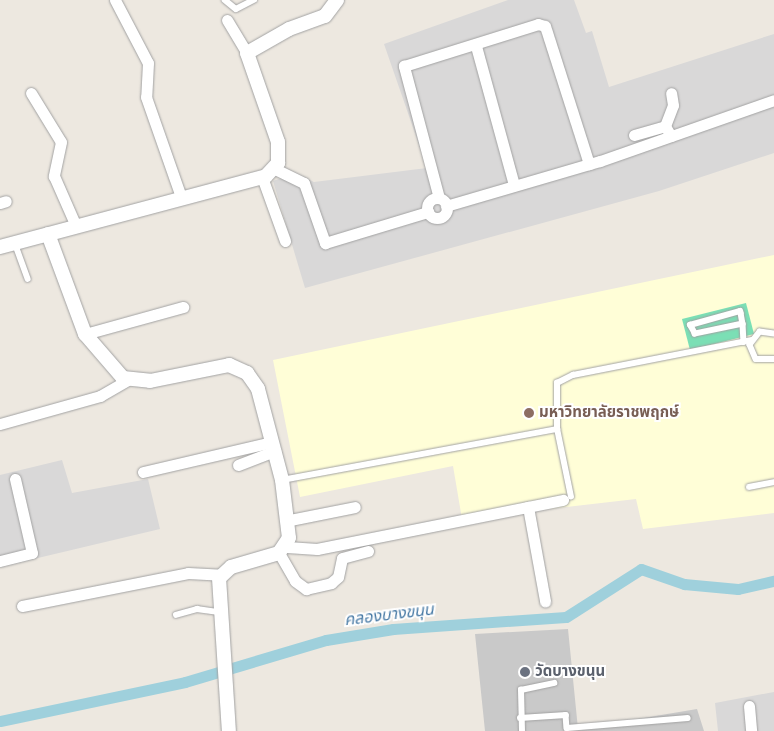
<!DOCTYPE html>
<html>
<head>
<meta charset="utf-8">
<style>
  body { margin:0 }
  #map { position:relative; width:774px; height:731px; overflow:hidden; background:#ede8e0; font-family:Karla,"Noto Sans Thai",sans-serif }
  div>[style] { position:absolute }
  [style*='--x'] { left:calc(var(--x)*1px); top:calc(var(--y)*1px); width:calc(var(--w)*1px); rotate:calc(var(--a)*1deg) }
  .residential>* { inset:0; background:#d9d8d8 }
  .education>* { inset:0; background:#fffed7 }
  .religious>* { inset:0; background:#c9c9c9 }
  .pitch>* { inset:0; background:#7bdfb5 }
  .canal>* { height:11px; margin:-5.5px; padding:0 5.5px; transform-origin:5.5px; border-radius:5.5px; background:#9fd0dc }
  .roads { filter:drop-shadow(0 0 1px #a2a2a2) drop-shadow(0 0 1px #a2a2a2) }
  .service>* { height:5.5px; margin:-2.75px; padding:0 2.75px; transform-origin:2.75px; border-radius:2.75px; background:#fff }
  .minor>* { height:11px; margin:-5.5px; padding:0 5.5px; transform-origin:5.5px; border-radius:5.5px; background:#fff }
  .minor>.ring { margin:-5.5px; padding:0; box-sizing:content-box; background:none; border:11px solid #fff; border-radius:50% }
  .tertiary>* { height:14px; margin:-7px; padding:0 7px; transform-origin:7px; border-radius:7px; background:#fff }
  .dots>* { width:14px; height:14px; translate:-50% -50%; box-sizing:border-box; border:2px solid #fff; border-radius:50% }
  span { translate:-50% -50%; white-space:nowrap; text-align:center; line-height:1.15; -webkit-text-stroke:4px #fff; paint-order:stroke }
  .education-label { font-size:15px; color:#785e54; font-weight:700 }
  .left { translate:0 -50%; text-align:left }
  .worship-label { font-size:15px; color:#5b616d; font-weight:700 }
  .water-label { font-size:16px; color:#4477a3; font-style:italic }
</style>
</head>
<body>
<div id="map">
  <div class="residential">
    <i style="clip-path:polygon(508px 0,574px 0,586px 33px,592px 31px,609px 87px,774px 34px,774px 153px,659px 191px,305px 288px,273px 181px,295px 173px,314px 182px,427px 168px,384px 44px)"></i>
    <i style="clip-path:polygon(62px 460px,72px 493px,148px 479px,160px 529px,0 567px,0 475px)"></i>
    <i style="clip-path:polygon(774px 692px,774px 731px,718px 731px,715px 703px)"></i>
  </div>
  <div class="education">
    <i style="clip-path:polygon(774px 255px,774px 513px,643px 529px,636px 499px,462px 519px,453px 466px,300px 497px,273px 360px)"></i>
  </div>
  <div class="religious">
    <i style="clip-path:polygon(568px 629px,578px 729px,697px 709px,704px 731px,485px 731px,475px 634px)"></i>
  </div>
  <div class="pitch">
    <i style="clip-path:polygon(746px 303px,754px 334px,690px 350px,682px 319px)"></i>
  </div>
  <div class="canal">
    <i style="--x:0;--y:721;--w:189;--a:-11.9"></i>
    <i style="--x:185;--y:682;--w:147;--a:-16.6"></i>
    <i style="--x:326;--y:640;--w:68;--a:-9.3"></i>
    <i style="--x:393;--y:629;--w:173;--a:-4"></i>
    <i style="--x:566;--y:617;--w:89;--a:-32.6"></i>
    <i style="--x:641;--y:569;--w:46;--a:19.2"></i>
    <i style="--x:684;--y:584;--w:54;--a:5.3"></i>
    <i style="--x:738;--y:589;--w:37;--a:-13"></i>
  </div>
  <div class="roads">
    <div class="service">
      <i style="--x:225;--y:0;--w:14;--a:39"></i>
      <i style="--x:236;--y:9;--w:20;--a:-27"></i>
      <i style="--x:15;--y:243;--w:38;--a:70"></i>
      <i style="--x:743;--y:324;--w:49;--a:168.2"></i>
      <i style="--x:695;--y:334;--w:10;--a:-119"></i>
      <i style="--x:690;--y:325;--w:52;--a:-15.6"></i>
      <i style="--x:740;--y:311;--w:2;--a:63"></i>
      <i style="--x:741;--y:313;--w:11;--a:80"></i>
      <i style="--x:743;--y:324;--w:18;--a:87"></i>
      <i style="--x:774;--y:334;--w:14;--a:-172"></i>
      <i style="--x:760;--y:332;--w:16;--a:128"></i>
      <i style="--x:750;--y:345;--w:15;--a:67"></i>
      <i style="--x:756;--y:359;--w:18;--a:0"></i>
      <i style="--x:282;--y:480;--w:280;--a:-10.5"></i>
      <i style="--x:749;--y:487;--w:25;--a:-11"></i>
      <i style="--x:571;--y:497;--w:69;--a:-101.6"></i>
      <i style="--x:557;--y:429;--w:46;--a:-90"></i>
      <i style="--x:557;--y:383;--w:18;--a:-27"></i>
      <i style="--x:573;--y:375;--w:182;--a:-11.1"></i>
      <i style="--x:176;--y:615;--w:22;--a:-16"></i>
      <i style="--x:197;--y:609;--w:22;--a:8"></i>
      <i style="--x:520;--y:718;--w:46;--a:-3.7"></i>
      <i style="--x:566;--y:715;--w:13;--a:86"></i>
      <i style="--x:567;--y:728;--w:121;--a:-4.7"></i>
      <i style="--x:522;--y:731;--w:41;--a:-91.4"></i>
      <i style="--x:521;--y:690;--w:34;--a:-12"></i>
    </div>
    <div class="minor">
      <i style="--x:115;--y:0;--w:71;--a:62.4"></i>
      <i style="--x:148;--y:63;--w:34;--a:93"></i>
      <i style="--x:146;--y:97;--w:106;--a:70.7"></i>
      <i style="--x:227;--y:20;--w:39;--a:59"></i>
      <i style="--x:476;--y:46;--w:144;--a:74.7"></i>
      <i style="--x:31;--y:93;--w:57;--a:58.5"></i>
      <i style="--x:61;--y:142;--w:35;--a:102"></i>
      <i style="--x:54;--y:176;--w:55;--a:66.3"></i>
      <i style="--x:634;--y:135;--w:32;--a:-16"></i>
      <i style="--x:671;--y:136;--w:12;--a:-121"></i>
      <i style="--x:665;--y:126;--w:22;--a:-69"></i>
      <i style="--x:673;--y:105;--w:12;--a:-99"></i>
      <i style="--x:275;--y:169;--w:32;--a:26"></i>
      <i style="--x:304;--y:183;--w:64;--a:70.7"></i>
      <i style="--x:325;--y:243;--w:108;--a:-16.8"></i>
      <i style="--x:262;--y:177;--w:68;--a:70.2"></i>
      <i style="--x:439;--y:198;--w:137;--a:-104.9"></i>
      <i style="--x:404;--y:66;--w:140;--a:-17.4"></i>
      <i style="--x:538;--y:24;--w:7;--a:16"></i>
      <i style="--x:545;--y:26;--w:145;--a:72.3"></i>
      <i class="ring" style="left:427px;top:198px;width:9px;height:9px"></i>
      <i style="--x:0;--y:203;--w:6;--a:-18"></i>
      <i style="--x:446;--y:206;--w:160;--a:-16.3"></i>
      <i style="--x:600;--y:161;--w:184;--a:-19.3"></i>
      <i style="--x:85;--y:334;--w:102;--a:-15.4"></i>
      <i style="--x:0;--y:424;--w:104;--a:-15.6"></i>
      <i style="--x:100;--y:396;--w:32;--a:-30"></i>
      <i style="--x:238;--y:465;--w:40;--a:-21"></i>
      <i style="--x:143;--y:472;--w:132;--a:-13.1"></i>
      <i style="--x:528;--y:507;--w:96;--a:79.7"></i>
      <i style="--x:290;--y:520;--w:66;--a:-11.3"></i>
      <i style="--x:287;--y:547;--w:30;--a:4"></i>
      <i style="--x:317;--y:549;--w:251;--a:-11.3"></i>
      <i style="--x:279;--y:553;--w:32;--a:60"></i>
      <i style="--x:295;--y:581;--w:14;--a:36"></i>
      <i style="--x:306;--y:589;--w:26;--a:-13"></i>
      <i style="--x:331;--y:583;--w:9;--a:-41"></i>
      <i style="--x:338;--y:577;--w:19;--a:-78"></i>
      <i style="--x:342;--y:558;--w:27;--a:-15"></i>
      <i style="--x:0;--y:561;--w:33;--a:-14"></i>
      <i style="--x:32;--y:553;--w:76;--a:-102.9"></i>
      <i style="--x:22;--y:606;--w:169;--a:-11.2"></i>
      <i style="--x:188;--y:573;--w:33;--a:3"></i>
      <i style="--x:749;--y:706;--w:25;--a:85"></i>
    </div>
    <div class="tertiary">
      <i style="--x:48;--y:234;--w:107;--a:69.7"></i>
      <i style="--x:85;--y:334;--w:58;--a:49.2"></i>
      <i style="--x:123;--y:378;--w:27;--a:6"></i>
      <i style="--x:150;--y:381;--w:81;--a:-11.4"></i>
      <i style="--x:229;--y:365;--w:20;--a:24"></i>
      <i style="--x:247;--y:373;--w:19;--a:55"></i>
      <i style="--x:258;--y:389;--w:94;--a:75.2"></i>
      <i style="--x:282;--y:480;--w:58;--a:83.1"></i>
      <i style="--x:289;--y:538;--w:18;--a:124"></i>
      <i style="--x:279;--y:553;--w:50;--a:163.7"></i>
      <i style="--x:231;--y:567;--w:16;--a:137"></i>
      <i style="--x:219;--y:578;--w:153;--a:86.3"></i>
      <i style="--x:0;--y:247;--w:275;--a:-14.9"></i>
      <i style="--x:266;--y:176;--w:18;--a:-47"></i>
      <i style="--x:278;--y:163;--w:21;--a:-90"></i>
      <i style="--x:278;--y:142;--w:94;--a:-109.2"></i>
      <i style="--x:247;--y:53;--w:48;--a:-29.7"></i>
      <i style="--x:289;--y:29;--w:38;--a:-20"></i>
      <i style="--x:325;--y:16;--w:20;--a:-53"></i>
    </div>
  </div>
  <div class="dots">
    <i style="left:529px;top:413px;background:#8d6e63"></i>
    <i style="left:525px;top:672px;background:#6b7280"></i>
  </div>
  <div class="education-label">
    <span class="left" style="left:539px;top:413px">มหาวิทยาลัยราชพฤกษ์</span>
  </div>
  <div class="worship-label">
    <span class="left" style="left:535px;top:672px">วัดบางขนุน</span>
  </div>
  <div class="water-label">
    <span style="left:389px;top:615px;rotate:-7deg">คลองบางขนุน</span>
  </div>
</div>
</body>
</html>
